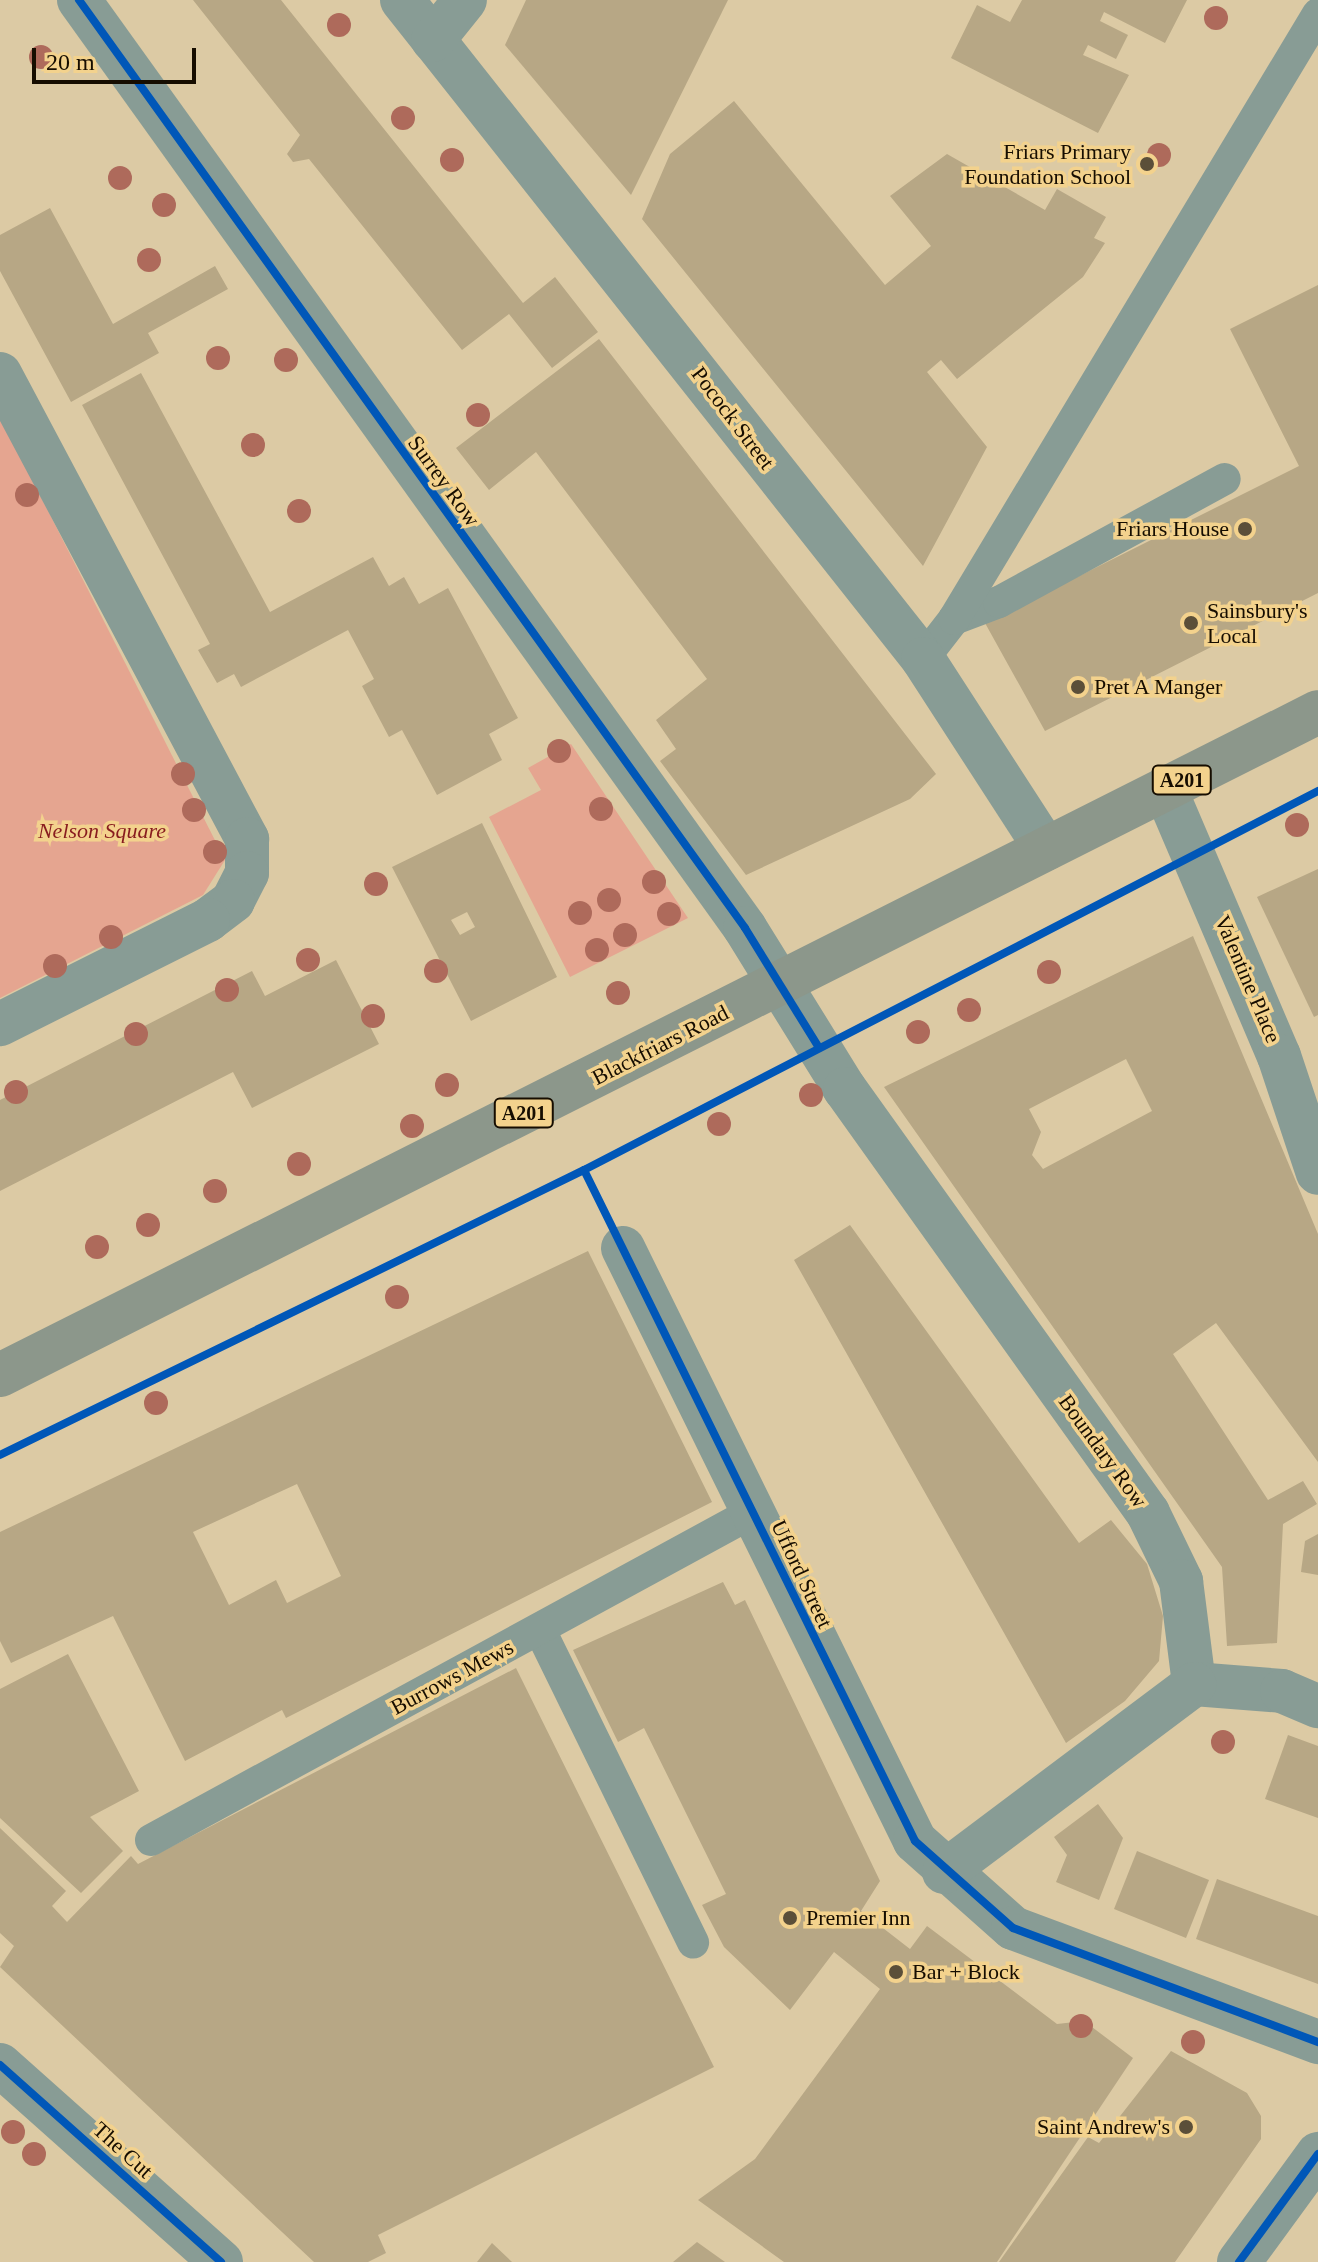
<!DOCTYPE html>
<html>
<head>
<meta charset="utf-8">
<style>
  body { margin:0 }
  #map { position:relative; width:1318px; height:2262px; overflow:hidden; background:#dccaa4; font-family:"Times New Roman",serif }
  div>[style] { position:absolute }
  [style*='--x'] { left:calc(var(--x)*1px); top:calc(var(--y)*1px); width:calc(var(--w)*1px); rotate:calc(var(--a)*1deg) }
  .green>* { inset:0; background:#e5a590 }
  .building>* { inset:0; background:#b7a785 }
  .service>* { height:32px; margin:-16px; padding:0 16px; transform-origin:16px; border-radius:16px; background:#889c95 }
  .minor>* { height:44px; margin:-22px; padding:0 22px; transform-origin:22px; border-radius:22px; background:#889c95 }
  .primary>* { height:44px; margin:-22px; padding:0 22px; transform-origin:22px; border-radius:22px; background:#8c978b }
  .cycleway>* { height:8px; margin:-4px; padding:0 4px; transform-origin:4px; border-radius:4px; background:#0057b8 }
  .trees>* { width:24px; height:24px; margin:-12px; border-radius:50%; background:#ae6a5b }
  .dots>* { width:22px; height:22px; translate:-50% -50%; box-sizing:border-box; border:4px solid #f3d28d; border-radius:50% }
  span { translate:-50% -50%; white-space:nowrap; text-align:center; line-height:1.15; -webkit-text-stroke:7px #f3d28d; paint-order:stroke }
  .shield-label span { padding:2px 6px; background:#f3d28d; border:2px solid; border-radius:6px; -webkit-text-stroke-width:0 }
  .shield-label { font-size:20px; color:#160d00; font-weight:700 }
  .poi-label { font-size:22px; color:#160d00 }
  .right { translate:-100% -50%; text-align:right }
  .left { translate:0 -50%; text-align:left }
  .street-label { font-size:22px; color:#160d00 }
  .park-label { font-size:22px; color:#881c1f; font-style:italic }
  .scale { position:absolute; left:32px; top:48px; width:164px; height:36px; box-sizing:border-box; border:4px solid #160d00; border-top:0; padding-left:10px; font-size:24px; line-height:28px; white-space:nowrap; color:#160d00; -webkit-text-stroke:6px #f3d28d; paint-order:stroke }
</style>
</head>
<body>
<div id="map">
  <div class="green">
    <i style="clip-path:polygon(0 416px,225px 860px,203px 895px,0 998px)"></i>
    <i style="clip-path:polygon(571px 744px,688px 918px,570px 977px,489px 817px,541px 790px,528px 768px)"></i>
  </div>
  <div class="building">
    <i style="clip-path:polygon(193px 0,281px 0,523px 303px,555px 277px,598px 332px,552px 368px,509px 314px,462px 350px,309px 159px,293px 162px,287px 154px,300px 135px)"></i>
    <i style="clip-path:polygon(526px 0,728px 0,631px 195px,505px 45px)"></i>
    <i style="clip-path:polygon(1022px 0,1187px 0,1165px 43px,1104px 12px,1100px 21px,1128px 35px,1116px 59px,1088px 45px,1083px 55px,1129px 75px,1098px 133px,951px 58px,977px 5px,1010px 22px)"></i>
    <i style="clip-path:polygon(734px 101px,885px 285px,931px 246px,890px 196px,947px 154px,1045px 210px,1057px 189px,1106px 217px,1094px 238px,1105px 243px,1083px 277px,957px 379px,941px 360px,927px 372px,987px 447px,923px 566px,642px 219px,670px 154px)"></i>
    <i style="clip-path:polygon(50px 208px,113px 324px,215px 266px,228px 289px,148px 333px,159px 353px,71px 402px,0 271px,0 235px)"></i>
    <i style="clip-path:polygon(1318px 285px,1318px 593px,1045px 731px,985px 623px,1299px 466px,1230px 329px)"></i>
    <i style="clip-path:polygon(599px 339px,936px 774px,910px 799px,746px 875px,660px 761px,676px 749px,656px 720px,707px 679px,536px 452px,489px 490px,456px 448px)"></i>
    <i style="clip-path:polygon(141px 373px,270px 612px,373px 557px,389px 586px,404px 577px,419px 604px,448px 588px,518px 718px,489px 734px,502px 760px,437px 795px,402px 730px,389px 737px,362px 686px,374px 679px,348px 630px,241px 687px,234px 674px,217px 683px,198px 650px,210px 644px,82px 405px)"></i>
    <i style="clip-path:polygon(evenodd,482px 823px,557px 977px,471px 1021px,392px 867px,482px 823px,467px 912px,475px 927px,460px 935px,451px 920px,467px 912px)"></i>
    <i style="clip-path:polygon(1318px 869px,1318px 1015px,1314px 1017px,1257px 897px)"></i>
    <i style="clip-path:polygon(evenodd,1193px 936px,1318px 1234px,1318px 1462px,1216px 1323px,1173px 1354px,1268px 1500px,1303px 1481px,1317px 1504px,1283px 1524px,1277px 1643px,1227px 1646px,1222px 1567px,884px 1087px,1193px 936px,1126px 1059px,1152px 1111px,1043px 1169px,1032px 1155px,1041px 1132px,1029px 1109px,1126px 1059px)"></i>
    <i style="clip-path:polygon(336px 960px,379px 1044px,252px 1108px,233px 1072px,0 1191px,0 1100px,252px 971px,265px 996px)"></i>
    <i style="clip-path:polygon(850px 1225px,1079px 1543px,1111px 1520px,1147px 1564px,1163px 1616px,1159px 1661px,1125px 1701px,1066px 1743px,794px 1260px)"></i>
    <i style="clip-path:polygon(evenodd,588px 1251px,712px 1502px,286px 1718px,282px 1710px,185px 1761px,113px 1616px,11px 1663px,0 1641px,0 1532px,588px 1251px,297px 1484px,341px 1576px,287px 1603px,276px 1580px,229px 1605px,193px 1532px,297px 1484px)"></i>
    <i style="clip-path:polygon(1318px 1534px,1318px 1575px,1301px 1572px,1305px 1541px)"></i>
    <i style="clip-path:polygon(723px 1582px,735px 1605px,745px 1600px,880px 1881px,861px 1911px,910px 1949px,927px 1926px,1057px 2024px,1084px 2021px,1133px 2058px,997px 2262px,784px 2262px,698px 2200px,755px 2159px,880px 1989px,834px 1952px,790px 2010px,724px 1947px,702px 1905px,726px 1894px,644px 1728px,618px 1742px,573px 1650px)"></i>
    <i style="clip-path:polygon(68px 1654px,139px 1791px,90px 1817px,123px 1851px,81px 1893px,0 1818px,0 1689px)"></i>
    <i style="clip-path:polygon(516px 1668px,714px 2067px,378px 2235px,386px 2253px,368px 2262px,314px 2262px,0 1967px,14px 1946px,0 1933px,0 1828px,66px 1891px,52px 1906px,67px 1922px,131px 1856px,138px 1864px)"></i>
    <i style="clip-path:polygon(1288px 1735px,1318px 1746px,1318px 1818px,1265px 1799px)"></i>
    <i style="clip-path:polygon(1098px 1804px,1123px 1838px,1099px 1900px,1056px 1882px,1067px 1855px,1054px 1837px)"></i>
    <i style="clip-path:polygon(1137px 1851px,1209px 1880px,1186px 1938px,1114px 1909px)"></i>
    <i style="clip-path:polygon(1217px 1879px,1318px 1916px,1318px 1984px,1196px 1939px)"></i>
    <i style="clip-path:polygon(1171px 2051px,1247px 2093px,1261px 2116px,1261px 2139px,1175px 2262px,999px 2262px,1088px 2137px,1099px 2143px)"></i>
    <i style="clip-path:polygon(697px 2242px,725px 2262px,673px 2262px)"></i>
    <i style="clip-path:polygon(492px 2243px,512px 2262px,477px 2262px)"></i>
  </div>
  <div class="service">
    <i style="--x:954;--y:619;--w:48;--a:-20.7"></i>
    <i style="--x:999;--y:602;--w:257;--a:-28.6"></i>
    <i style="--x:923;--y:659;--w:51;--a:-52.2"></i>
    <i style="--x:954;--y:619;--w:706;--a:-58.97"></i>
    <i style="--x:540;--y:1630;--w:348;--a:63.9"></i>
    <i style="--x:151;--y:1840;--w:686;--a:-28.58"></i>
  </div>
  <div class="minor">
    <i style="--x:79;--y:0;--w:1142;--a:54.33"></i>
    <i style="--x:745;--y:928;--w:190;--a:58.2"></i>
    <i style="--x:845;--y:1089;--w:521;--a:54.45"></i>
    <i style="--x:1148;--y:1513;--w:76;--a:64.1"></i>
    <i style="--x:1181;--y:1581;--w:104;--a:82.8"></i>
    <i style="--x:402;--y:0;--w:840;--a:51.67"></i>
    <i style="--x:923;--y:659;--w:226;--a:57.1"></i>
    <i style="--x:433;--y:40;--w:51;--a:-51.3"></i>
    <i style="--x:0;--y:374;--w:527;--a:62.02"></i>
    <i style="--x:247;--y:839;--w:34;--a:90"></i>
    <i style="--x:247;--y:873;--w:31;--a:117"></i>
    <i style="--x:233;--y:901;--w:31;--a:143"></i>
    <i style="--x:208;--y:920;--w:233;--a:153.4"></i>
    <i style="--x:1165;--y:789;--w:290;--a:66.9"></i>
    <i style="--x:1279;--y:1056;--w:123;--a:71.6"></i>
    <i style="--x:623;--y:1248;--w:661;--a:63.78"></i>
    <i style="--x:915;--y:1841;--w:131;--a:41.6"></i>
    <i style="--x:1013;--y:1928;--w:326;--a:20.5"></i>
    <i style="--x:1194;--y:1684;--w:88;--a:4.5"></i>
    <i style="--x:1282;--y:1691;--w:39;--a:23"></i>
    <i style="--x:944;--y:1872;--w:313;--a:-36.9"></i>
    <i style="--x:0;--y:2065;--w:296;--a:41.7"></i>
    <i style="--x:1239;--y:2262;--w:134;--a:-53.8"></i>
  </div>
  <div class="primary">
    <i style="--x:0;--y:1375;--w:1475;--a:-26.7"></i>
  </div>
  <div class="cycleway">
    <i style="--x:79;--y:0;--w:1142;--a:54.33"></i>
    <i style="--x:745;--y:928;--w:141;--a:58.3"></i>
    <i style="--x:584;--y:1170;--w:748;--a:63.74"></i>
    <i style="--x:915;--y:1841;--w:131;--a:41.6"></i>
    <i style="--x:1013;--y:1928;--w:326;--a:20.5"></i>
    <i style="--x:0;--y:1455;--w:650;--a:-26.01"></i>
    <i style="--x:584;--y:1170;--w:826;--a:-27.31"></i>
    <i style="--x:0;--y:2065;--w:296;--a:41.7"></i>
    <i style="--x:1239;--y:2262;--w:134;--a:-53.8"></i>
  </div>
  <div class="trees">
    <i style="left:1216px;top:18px"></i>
    <i style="left:339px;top:25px"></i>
    <i style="left:41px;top:57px"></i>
    <i style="left:403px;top:118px"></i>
    <i style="left:1159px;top:155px"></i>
    <i style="left:452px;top:160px"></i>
    <i style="left:120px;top:178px"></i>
    <i style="left:164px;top:205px"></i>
    <i style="left:149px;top:260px"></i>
    <i style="left:218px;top:358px"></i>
    <i style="left:286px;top:360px"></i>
    <i style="left:478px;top:415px"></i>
    <i style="left:253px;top:445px"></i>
    <i style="left:27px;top:495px"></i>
    <i style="left:299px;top:511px"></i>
    <i style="left:559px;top:751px"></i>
    <i style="left:183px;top:774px"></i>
    <i style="left:601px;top:809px"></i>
    <i style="left:194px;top:810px"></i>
    <i style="left:1297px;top:825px"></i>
    <i style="left:215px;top:852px"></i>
    <i style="left:654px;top:882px"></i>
    <i style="left:376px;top:884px"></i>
    <i style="left:609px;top:900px"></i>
    <i style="left:580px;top:913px"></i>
    <i style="left:669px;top:914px"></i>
    <i style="left:625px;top:935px"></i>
    <i style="left:111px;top:937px"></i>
    <i style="left:597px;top:950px"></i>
    <i style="left:308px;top:960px"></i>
    <i style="left:55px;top:966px"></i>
    <i style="left:436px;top:971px"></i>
    <i style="left:1049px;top:972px"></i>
    <i style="left:227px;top:990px"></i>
    <i style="left:618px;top:993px"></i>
    <i style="left:969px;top:1010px"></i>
    <i style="left:373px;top:1016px"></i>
    <i style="left:918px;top:1032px"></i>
    <i style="left:136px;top:1034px"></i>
    <i style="left:447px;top:1085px"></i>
    <i style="left:16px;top:1092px"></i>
    <i style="left:811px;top:1095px"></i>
    <i style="left:719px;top:1124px"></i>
    <i style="left:412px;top:1126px"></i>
    <i style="left:299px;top:1164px"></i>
    <i style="left:215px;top:1191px"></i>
    <i style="left:148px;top:1225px"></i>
    <i style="left:97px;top:1247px"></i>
    <i style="left:397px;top:1297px"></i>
    <i style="left:156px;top:1403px"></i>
    <i style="left:1223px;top:1742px"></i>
    <i style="left:1081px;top:2026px"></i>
    <i style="left:1193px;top:2042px"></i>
    <i style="left:13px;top:2132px"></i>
    <i style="left:34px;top:2154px"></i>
  </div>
  <div class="dots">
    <i style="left:1147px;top:164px;background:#5b4f39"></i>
    <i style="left:1245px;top:529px;background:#5b4f39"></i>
    <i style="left:1191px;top:623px;background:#5b4f39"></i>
    <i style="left:1078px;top:687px;background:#5b4f39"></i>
    <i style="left:790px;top:1918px;background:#5b4f39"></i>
    <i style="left:896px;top:1972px;background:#5b4f39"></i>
    <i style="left:1186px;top:2127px;background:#5b4f39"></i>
  </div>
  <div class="shield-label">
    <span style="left:1182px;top:780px">A201</span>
    <span style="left:524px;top:1113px">A201</span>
  </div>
  <div class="poi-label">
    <span class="right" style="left:1131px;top:164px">Friars Primary<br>Foundation School</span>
    <span class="right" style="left:1229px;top:529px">Friars House</span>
    <span class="left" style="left:1207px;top:623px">Sainsbury's<br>Local</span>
    <span class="left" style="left:1094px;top:687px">Pret A Manger</span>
    <span class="left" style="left:806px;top:1918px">Premier Inn</span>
    <span class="left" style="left:912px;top:1972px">Bar + Block</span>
    <span class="right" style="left:1170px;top:2127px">Saint Andrew's</span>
  </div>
  <div class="street-label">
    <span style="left:733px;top:418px;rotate:53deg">Pocock Street</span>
    <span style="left:444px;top:481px;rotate:54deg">Surrey Row</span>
    <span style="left:1248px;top:979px;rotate:67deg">Valentine Place</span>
    <span style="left:660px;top:1045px;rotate:-27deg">Blackfriars Road</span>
    <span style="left:1103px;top:1451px;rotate:54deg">Boundary Row</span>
    <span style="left:802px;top:1574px;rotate:65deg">Ufford Street</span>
    <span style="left:452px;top:1677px;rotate:-28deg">Burrows Mews</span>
    <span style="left:123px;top:2150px;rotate:42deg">The Cut</span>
  </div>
  <div class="park-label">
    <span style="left:102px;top:831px">Nelson Square</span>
  </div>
  <div class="scale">20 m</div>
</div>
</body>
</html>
